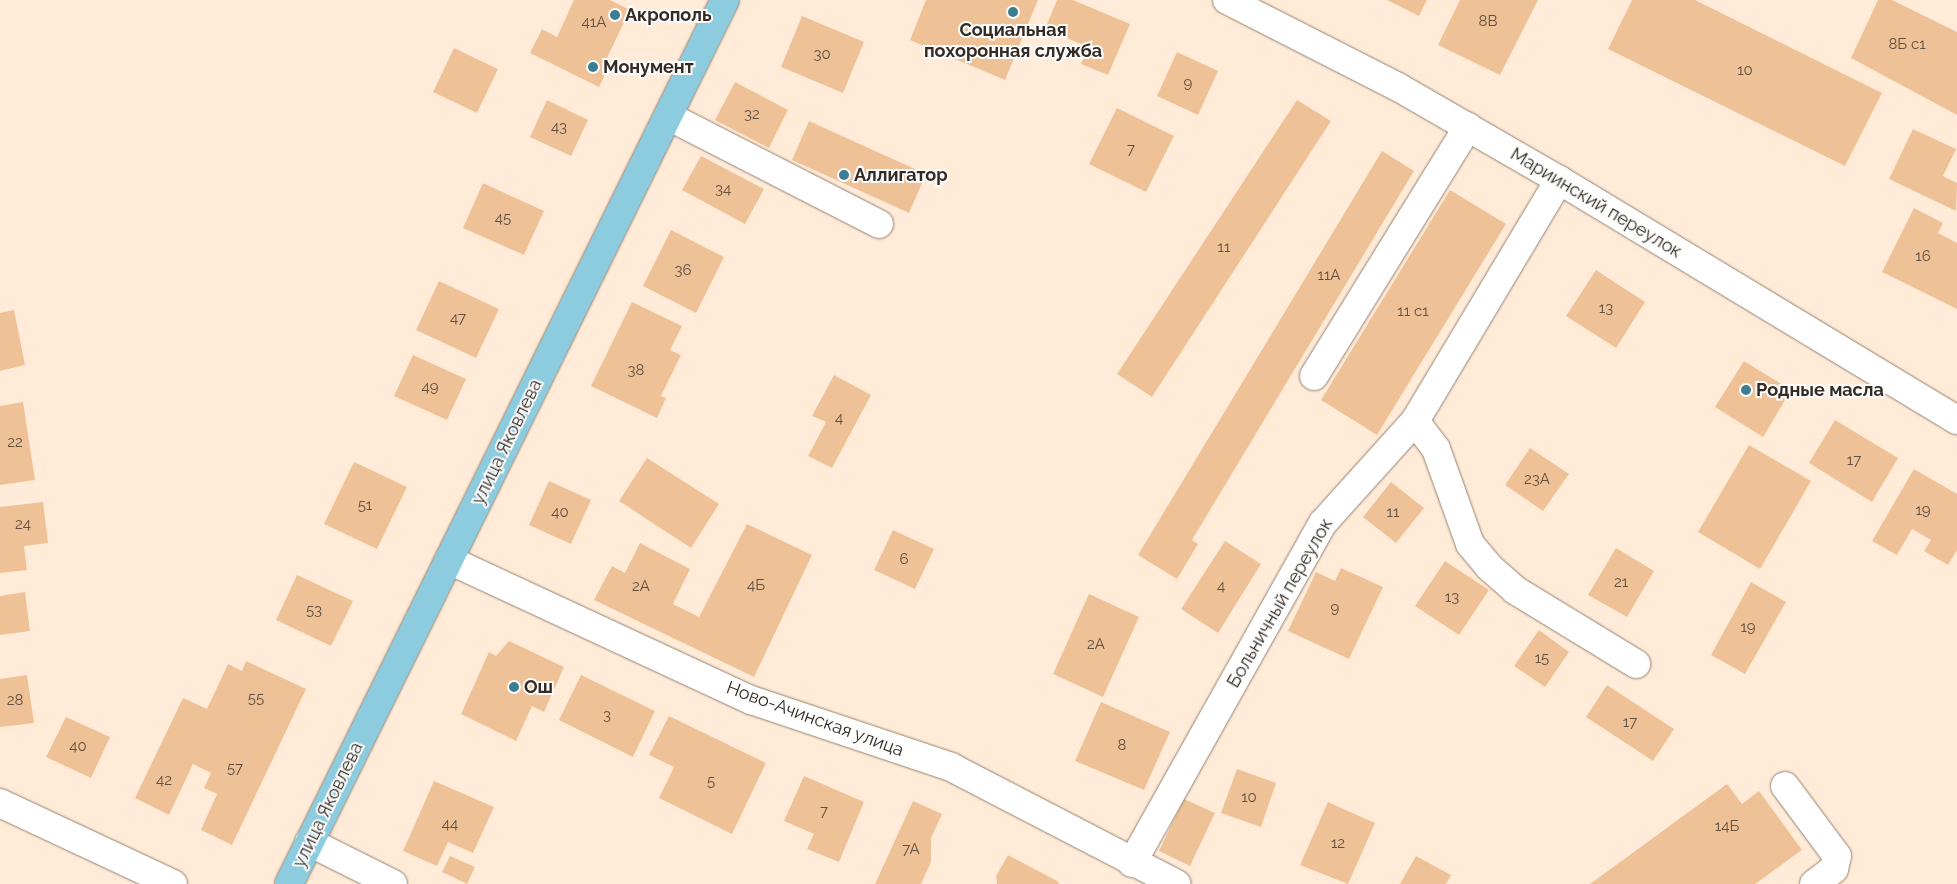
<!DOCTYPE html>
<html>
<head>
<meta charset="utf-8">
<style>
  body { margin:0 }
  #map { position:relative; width:1957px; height:884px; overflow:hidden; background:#ffebd8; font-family:Raleway,sans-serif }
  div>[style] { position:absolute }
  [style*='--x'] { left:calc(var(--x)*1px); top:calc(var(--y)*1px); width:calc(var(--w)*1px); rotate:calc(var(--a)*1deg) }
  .building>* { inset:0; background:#eec197 }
  .roads { filter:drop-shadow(0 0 1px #958372) drop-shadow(0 0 1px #958372) }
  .minor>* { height:28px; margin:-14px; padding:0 14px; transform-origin:14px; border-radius:14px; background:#fff }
  .major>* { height:28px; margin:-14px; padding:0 14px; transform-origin:14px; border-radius:14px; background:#8dccdf }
  .dots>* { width:14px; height:14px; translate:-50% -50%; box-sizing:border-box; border:2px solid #fcfcfc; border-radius:50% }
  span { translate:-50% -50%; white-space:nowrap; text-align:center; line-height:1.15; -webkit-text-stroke:4px #fcfcfc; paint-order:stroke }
  .number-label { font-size:15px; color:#625041 }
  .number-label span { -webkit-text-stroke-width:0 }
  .poi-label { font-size:18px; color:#332b24; font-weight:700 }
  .left { translate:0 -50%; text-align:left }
  .street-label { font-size:18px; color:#332b24 }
</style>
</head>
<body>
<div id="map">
  <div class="building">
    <i style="clip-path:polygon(574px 0,610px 0,630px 10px,606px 60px,611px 62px,599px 87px,530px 53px,542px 29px,557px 37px)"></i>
    <i style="clip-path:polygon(926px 0,1038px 0,1005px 80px,910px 40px)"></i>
    <i style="clip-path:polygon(1057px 0,1073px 0,1130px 24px,1108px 75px,1081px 64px,1088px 47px,1045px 29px)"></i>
    <i style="clip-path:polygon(1387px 0,1427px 0,1419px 16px)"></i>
    <i style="clip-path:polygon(1460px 0,1538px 0,1500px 75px,1438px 45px)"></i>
    <i style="clip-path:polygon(1632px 0,1695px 0,1882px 93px,1845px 166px,1608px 49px)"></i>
    <i style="clip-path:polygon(1878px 0,1892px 0,1957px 32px,1957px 115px,1851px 58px)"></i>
    <i style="clip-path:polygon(802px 16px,864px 42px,843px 93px,781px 67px)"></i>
    <i style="clip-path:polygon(454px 48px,498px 69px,477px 113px,433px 92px)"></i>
    <i style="clip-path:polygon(1177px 52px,1218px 71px,1198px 115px,1157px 96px)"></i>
    <i style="clip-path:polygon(735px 82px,788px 110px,769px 148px,715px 120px)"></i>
    <i style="clip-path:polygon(547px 100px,588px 120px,571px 156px,530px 137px)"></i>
    <i style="clip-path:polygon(1297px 100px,1331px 121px,1152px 397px,1117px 374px)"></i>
    <i style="clip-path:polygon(1117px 108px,1174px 136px,1146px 192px,1089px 164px)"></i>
    <i style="clip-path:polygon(809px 121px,926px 174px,909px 213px,792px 160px)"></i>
    <i style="clip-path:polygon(1913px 129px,1956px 149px,1943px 176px,1957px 183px,1956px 211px,1889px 179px)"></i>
    <i style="clip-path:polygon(1382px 151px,1414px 171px,1192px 540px,1198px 544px,1177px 579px,1138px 555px)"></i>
    <i style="clip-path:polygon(701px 156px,764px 189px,745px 224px,682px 190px)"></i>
    <i style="clip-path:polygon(483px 183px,544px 211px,524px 255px,463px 228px)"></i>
    <i style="clip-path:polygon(1450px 190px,1506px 224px,1377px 435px,1321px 400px)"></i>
    <i style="clip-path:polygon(1914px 208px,1943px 223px,1938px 233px,1957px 243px,1957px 309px,1882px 272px)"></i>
    <i style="clip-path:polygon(671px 230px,724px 257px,696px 313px,643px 286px)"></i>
    <i style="clip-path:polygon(1596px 270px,1645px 302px,1616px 348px,1566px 316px)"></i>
    <i style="clip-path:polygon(439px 281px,499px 309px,476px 358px,416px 330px)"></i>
    <i style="clip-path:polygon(632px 302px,682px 326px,670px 350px,681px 355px,661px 396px,666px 398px,657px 418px,591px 386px)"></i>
    <i style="clip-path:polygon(14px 310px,25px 365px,0 371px,0 313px)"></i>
    <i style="clip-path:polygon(413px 355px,466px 379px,447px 420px,394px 396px)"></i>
    <i style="clip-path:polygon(1744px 361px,1791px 390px,1763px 437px,1715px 407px)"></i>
    <i style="clip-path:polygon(834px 375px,871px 395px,832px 468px,808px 456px,826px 422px,812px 416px)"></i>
    <i style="clip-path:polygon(23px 402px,35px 480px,0 485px,0 406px)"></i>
    <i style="clip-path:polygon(1835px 420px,1898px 458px,1872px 502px,1809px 463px)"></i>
    <i style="clip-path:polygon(1749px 445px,1811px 481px,1760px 569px,1698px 532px)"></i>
    <i style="clip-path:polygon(1530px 448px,1569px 474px,1543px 511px,1505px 485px)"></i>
    <i style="clip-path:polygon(647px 458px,719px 504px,691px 548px,619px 501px)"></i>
    <i style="clip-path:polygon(354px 462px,407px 487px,377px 549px,324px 524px)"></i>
    <i style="clip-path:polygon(1914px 469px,1957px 494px,1957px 550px,1948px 565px,1924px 551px,1931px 540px,1912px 529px,1897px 555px,1872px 541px)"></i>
    <i style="clip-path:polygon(549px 481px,591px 500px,571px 544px,529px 525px)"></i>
    <i style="clip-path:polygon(1391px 482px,1424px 508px,1396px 543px,1363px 517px)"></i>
    <i style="clip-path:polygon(43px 502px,48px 543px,24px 546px,27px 570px,0 573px,0 507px)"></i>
    <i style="clip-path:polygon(747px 524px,812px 555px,754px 677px,594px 600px,612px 566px,625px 573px,640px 543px,690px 569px,673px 604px,699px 617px)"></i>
    <i style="clip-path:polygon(893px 530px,934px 549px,915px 589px,874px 570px)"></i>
    <i style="clip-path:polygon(1225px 541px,1261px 564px,1218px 633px,1181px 609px)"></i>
    <i style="clip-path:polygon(1616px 548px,1654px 571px,1627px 617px,1588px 595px)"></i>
    <i style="clip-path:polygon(1445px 561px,1489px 590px,1459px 635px,1415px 606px)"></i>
    <i style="clip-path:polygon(1341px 568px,1383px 587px,1349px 659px,1288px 631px,1316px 572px,1335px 581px)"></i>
    <i style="clip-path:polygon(297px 575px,353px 601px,331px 646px,276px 620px)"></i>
    <i style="clip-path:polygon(1751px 582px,1786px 602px,1745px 674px,1711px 655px)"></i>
    <i style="clip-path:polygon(25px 592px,30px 631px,0 635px,0 596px)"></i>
    <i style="clip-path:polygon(1089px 594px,1139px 617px,1103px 697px,1053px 674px)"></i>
    <i style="clip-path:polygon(1539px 630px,1569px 652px,1545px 687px,1514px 666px)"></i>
    <i style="clip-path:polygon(509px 641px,564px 667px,544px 712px,532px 706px,516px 741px,461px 714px,489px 652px,496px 656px)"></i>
    <i style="clip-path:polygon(246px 661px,306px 689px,232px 845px,201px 830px,217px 794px,204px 788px,211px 773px,193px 764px,169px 815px,135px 798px,183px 698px,207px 709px,228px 664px,242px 671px)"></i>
    <i style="clip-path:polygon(27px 675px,34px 723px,0 727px,0 679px)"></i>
    <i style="clip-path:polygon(581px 675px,655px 711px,633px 757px,559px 720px)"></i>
    <i style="clip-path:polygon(1607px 685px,1674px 729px,1653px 761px,1586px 717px)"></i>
    <i style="clip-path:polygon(1101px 702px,1170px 732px,1144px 790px,1075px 761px)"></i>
    <i style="clip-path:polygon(669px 716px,766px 763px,732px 834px,659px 798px,674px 767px,649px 755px)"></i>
    <i style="clip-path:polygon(66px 717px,110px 737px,91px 778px,46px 757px)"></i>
    <i style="clip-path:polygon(1237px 769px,1276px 783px,1261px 827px,1221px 813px)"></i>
    <i style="clip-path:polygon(804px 776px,864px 802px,839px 862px,807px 849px,814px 834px,784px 821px)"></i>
    <i style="clip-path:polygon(434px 781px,494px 807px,473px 853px,448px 842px,437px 866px,403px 851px)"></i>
    <i style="clip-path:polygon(1727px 784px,1742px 804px,1759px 791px,1802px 850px,1755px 884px,1590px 884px)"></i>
    <i style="clip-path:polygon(1184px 799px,1215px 813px,1190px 866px,1159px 851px)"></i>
    <i style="clip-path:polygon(913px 801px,942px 814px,931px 838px,931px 862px,921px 884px,875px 884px)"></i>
    <i style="clip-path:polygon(1328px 802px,1375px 823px,1348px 884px,1300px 865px)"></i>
    <i style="clip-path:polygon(1008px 855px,1059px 882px,1058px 884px,997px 884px,996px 876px)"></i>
    <i style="clip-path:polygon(450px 856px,475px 867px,467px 884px,442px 872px)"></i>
    <i style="clip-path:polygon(1416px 856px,1451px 875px,1446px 884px,1400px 884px)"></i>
  </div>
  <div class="roads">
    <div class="minor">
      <i style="--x:1227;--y:0;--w:192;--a:27"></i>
      <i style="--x:1398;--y:87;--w:186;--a:30"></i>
      <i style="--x:1559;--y:180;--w:465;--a:31.1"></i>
      <i style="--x:668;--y:116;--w:237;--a:27.1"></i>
      <i style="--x:1314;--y:376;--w:293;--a:-58.3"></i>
      <i style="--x:1415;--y:421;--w:35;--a:53"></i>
      <i style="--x:1436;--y:449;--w:101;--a:70.3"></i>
      <i style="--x:1470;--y:544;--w:30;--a:50"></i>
      <i style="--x:1489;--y:567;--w:35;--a:41"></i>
      <i style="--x:1515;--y:590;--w:142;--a:31.4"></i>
      <i style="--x:449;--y:560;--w:333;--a:24.9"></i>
      <i style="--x:751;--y:700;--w:211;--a:18.5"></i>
      <i style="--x:951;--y:767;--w:254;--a:27.4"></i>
      <i style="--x:1785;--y:786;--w:87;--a:53.4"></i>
      <i style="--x:1837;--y:856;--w:13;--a:103"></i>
      <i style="--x:1834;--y:869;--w:25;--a:143"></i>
      <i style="--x:0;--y:803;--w:191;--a:25.1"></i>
      <i style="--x:309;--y:842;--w:94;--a:26.6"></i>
      <i style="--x:1132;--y:863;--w:390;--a:-60.7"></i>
      <i style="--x:1323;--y:523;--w:137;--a:-48"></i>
      <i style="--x:1415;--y:421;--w:281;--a:-59.1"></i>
    </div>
    <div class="major">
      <i style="--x:289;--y:884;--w:986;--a:-63.75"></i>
    </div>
  </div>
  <div class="dots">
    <i style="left:1013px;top:12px;background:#3d7d91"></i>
    <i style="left:615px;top:15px;background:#3d7d91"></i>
    <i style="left:593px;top:67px;background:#3d7d91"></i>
    <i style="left:844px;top:175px;background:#3d7d91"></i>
    <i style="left:1746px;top:390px;background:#3d7d91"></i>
    <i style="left:514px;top:687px;background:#3d7d91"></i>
  </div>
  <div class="number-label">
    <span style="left:1488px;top:22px">8В</span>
    <span style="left:594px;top:23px">41А</span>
    <span style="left:1907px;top:45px">8Б с1</span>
    <span style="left:822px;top:55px">30</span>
    <span style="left:1745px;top:71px">10</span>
    <span style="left:1188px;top:84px">9</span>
    <span style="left:752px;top:115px">32</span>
    <span style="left:559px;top:128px">43</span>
    <span style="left:1131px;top:150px">7</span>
    <span style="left:723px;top:190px">34</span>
    <span style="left:503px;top:219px">45</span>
    <span style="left:1224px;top:248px">11</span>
    <span style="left:1923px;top:257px">16</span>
    <span style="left:683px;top:271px">36</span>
    <span style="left:1329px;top:276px">11А</span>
    <span style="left:1606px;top:309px">13</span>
    <span style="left:1413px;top:312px">11 с1</span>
    <span style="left:458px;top:319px">47</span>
    <span style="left:636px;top:371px">38</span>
    <span style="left:430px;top:388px">49</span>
    <span style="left:839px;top:419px">4</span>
    <span style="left:15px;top:443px">22</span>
    <span style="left:1854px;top:461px">17</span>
    <span style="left:1537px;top:480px">23А</span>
    <span style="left:365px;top:506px">51</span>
    <span style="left:1923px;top:511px">19</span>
    <span style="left:560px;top:513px">40</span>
    <span style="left:1393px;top:513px">11</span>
    <span style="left:23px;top:525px">24</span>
    <span style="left:904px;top:560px">6</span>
    <span style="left:1621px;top:583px">21</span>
    <span style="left:756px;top:586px">4Б</span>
    <span style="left:641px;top:587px">2А</span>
    <span style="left:1221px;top:587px">4</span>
    <span style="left:1452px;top:598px">13</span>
    <span style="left:1335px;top:609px">9</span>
    <span style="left:314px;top:611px">53</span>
    <span style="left:1748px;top:628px">19</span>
    <span style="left:1096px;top:645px">2А</span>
    <span style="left:1542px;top:659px">15</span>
    <span style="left:256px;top:699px">55</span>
    <span style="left:15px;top:701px">28</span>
    <span style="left:607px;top:716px">3</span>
    <span style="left:1630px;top:723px">17</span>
    <span style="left:1122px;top:746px">8</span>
    <span style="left:78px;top:747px">40</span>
    <span style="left:235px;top:769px">57</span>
    <span style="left:164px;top:781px">42</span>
    <span style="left:711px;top:782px">5</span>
    <span style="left:1249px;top:798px">10</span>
    <span style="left:824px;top:812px">7</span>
    <span style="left:450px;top:825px">44</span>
    <span style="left:1727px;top:827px">14Б</span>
    <span style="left:1338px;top:844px">12</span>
    <span style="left:911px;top:850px">7А</span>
  </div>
  <div class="poi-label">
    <span class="left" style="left:625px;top:15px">Акрополь</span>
    <span style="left:1013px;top:41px">Социальная<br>похоронная служба</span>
    <span class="left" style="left:603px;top:67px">Монумент</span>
    <span class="left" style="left:854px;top:175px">Аллигатор</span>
    <span class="left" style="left:1756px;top:390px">Родные масла</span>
    <span class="left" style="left:524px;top:687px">Ош</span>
  </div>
  <div class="street-label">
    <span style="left:1596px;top:203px;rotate:31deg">Мариинский переулок</span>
    <span style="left:507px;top:442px;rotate:-64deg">улица Яковлева</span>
    <span style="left:1280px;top:603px;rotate:-60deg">Больничный переулок</span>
    <span style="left:815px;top:719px;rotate:20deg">Ново-Ачинская улица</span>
    <span style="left:328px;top:805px;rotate:-64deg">улица Яковлева</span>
  </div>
</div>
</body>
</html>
